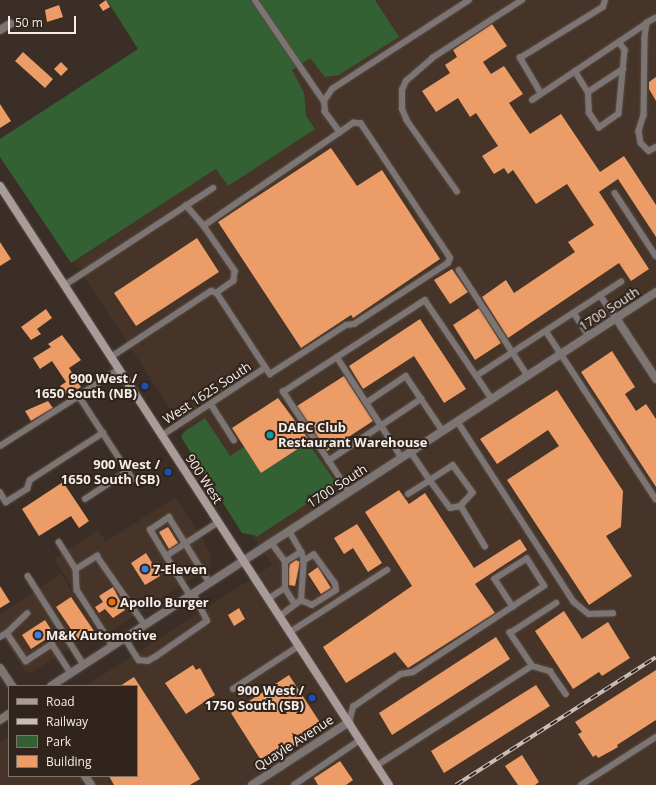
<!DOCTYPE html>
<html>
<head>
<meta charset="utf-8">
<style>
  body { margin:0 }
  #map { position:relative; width:656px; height:785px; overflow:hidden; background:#3a2e26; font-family:"Open Sans",sans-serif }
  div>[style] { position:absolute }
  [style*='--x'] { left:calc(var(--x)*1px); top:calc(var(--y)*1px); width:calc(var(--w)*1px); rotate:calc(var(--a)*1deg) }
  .built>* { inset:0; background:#463428 }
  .green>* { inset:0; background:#336133 }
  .building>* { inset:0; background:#ec9c66 }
  .roads { filter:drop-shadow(0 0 1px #584d45) drop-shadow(0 0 1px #584d45) }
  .service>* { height:5.5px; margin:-2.75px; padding:0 2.75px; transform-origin:2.75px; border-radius:2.75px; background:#7d7574 }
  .minor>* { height:8px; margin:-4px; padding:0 4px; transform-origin:4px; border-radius:4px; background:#7d7574 }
  .tertiary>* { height:8px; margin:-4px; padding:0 4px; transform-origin:4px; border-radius:4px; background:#7d7574 }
  .secondary>* { height:8px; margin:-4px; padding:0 4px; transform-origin:4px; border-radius:4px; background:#a89b99 }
  .rail>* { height:4px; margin-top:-2px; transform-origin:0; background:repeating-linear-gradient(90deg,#30241d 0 8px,#c7beb9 0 16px); box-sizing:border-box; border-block:1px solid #c7beb9 }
  .dots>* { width:11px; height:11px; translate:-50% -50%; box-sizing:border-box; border:2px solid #30241d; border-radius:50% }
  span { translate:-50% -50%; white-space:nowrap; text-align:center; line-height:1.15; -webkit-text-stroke:4px #30241d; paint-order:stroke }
  .street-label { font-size:13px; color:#f6eee9 }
  .poi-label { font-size:13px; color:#f6eee9; font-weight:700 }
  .right { translate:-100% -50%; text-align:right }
  .left { translate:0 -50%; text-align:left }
  .legend { position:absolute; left:8px; top:685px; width:130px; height:92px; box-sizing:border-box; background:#30241d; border:1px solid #7f756f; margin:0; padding:5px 7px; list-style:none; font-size:12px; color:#f6eee9 }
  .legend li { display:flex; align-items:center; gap:8px; height:20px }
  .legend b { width:20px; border:1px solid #7f756f }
  .scale { position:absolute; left:8px; top:16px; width:68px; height:18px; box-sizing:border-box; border:2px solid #f6eee9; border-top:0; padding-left:5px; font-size:12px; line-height:14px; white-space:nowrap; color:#f6eee9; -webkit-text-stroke:3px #30241d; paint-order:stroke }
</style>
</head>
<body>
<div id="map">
  <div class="built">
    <i style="clip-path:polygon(106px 0,656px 0,656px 785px,0 785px,0 742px,9px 736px,9px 776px,137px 776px,137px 686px,86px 686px,272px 565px,74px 261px,216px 169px)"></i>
    <i style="clip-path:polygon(175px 497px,202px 538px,211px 556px,210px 567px,103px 636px,54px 559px,98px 530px,106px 542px)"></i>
    <i style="clip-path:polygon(61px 574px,97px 631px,29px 674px,25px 671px,0 633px,0 614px)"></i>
  </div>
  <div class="green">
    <i style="clip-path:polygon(107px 0,250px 0,297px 67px,292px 70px,304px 93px,306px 116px,315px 129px,228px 186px,216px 169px,71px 263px,0 157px,0 139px,138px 49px)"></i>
    <i style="clip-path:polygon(258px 0,375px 0,399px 37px,339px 75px,325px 77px,310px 58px,301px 64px)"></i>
    <i style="clip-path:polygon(205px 418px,230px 456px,244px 447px,261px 473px,308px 443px,337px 484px,258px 536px,242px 533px,181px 437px,184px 432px)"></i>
  </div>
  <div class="building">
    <i style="clip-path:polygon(106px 0,110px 7px,103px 11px,99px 5px)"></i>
    <i style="clip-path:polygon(59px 5px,63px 17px,47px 22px,45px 10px)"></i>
    <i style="clip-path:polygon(492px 24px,507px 46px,483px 62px,491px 74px,504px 66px,523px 94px,509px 103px,530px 134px,561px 114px,600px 172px,624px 156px,656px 205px,656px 237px,618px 179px,599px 192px,649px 269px,631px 281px,619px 263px,508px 338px,482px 297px,506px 280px,514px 293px,575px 252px,568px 242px,594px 225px,567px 184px,536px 204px,513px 170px,508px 174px,504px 168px,494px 174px,482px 156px,498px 146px,476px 113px,470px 117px,458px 98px,436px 112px,422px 91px,450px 73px,445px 65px,457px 57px,453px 50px)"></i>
    <i style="clip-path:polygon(23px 52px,53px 79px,45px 88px,15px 61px)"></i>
    <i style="clip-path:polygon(61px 62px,68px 69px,61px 76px,54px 69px)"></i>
    <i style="clip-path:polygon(656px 77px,656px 101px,649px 89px,649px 82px)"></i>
    <i style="clip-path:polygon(0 104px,11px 121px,0 128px)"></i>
    <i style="clip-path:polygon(331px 148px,357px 186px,382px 170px,440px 259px,353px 318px,351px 315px,301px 348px,218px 222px)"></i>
    <i style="clip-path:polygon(197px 238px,219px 272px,136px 326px,114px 293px)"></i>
    <i style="clip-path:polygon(0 242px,11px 259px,0 266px)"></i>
    <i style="clip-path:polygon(452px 269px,468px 292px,450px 304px,434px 280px)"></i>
    <i style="clip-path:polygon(479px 308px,501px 343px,475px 360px,453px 325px)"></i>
    <i style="clip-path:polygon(46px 309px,52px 318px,37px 329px,41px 334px,31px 340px,21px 327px)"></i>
    <i style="clip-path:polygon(420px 319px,466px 389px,444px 403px,414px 356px,363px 389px,349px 366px)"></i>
    <i style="clip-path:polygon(62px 335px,81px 360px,69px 368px,81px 387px,67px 396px,60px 386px,66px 382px,52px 361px,40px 369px,33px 358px,51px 347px,48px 344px)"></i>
    <i style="clip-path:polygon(612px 351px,635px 387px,625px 394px,636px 411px,646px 404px,656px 419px,656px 487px,581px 372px)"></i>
    <i style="clip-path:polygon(344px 376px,373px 421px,327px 451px,297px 406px)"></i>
    <i style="clip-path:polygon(557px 390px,623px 491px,621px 527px,606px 536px,632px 576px,589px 605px,507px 480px,559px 446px,548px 430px,497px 464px,480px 439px)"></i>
    <i style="clip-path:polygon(278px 398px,310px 441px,261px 473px,232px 428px)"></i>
    <i style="clip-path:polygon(48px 401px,53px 408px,31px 421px,25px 411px)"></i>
    <i style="clip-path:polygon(63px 482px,89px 521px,79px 528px,71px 516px,39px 536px,22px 509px)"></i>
    <i style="clip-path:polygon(399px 490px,409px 504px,425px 493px,474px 568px,520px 539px,527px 550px,475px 584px,495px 613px,408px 668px,395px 652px,346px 683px,323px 647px,412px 586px,365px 512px)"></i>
    <i style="clip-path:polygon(357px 524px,382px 563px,368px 572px,353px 548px,344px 554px,334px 538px)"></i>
    <i style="clip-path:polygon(168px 527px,178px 543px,169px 549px,159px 532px)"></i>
    <i style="clip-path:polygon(146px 553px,160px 576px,145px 585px,131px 563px)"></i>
    <i style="clip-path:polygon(296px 560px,300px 562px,295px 586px,289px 585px,289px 568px,290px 564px)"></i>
    <i style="clip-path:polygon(318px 567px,331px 588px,321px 594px,308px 574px)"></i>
    <i style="clip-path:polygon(0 586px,10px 602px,0 608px)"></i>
    <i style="clip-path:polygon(113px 587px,125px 610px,113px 618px,105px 609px,99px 613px,95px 607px,103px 602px,99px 596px)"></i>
    <i style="clip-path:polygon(71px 597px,94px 631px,79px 641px,56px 607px)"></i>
    <i style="clip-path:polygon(239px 608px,245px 619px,234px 626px,228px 615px)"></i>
    <i style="clip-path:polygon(564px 611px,582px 639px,608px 622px,630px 658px,602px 676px,599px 672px,573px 689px,535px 631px)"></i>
    <i style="clip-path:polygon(45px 620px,54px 634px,31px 649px,22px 635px)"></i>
    <i style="clip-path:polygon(496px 637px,510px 659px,392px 735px,379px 713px)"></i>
    <i style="clip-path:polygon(193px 665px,196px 670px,200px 668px,215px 695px,186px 714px,165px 683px)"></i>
    <i style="clip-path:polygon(656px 670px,656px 720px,617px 745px,618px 747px,611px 751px,598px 758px,596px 755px,593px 757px,578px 734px,582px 732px,575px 722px)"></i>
    <i style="clip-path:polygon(289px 675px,323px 727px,264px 765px,231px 713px)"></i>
    <i style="clip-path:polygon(134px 677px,200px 779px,190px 785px,114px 785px,109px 776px,137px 776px,137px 686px,120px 686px)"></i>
    <i style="clip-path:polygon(536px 685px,550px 706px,444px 773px,431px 751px)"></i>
    <i style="clip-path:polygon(522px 755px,539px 782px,535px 785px,518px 785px,505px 766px)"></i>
    <i style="clip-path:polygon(340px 761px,353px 780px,346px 785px,318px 785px,314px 778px)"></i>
  </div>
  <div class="roads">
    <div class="service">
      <i style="--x:255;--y:0;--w:122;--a:55.7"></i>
      <i style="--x:656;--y:18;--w:10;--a:151"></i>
      <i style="--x:647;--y:23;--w:15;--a:98"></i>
      <i style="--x:645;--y:38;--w:77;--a:90.7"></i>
      <i style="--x:644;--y:115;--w:17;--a:107"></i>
      <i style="--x:639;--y:131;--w:12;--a:81"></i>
      <i style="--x:641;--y:143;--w:11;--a:45"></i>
      <i style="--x:649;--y:151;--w:8;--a:-30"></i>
      <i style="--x:619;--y:42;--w:10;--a:53"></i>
      <i style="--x:625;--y:50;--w:64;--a:95.4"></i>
      <i style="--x:619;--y:114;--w:24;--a:145"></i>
      <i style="--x:599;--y:128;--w:18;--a:-124"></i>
      <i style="--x:589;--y:113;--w:21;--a:-93"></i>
      <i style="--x:588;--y:92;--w:42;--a:-33.3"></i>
      <i style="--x:575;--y:71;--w:25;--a:58"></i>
      <i style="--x:541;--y:94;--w:42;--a:-120.3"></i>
      <i style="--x:520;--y:58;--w:97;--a:-31.6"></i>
      <i style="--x:603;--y:7;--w:7;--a:-74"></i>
      <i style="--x:532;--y:100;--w:138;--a:-33.8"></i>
      <i style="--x:340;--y:133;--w:26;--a:-126"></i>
      <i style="--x:325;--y:112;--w:11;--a:-95"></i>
      <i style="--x:324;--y:101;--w:14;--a:-56"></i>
      <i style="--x:332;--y:89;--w:163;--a:-33"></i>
      <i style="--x:457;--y:192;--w:87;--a:-125.2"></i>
      <i style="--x:407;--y:121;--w:13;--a:-113"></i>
      <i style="--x:402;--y:109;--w:19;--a:-90"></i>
      <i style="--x:402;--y:90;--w:10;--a:-66"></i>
      <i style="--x:406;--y:81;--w:35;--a:-41"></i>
      <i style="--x:432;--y:58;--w:107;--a:-32.8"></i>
      <i style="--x:615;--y:193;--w:75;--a:56.9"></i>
      <i style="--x:186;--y:205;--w:28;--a:49"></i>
      <i style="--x:459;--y:270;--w:126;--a:56.9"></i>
      <i style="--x:65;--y:285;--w:177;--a:-33.2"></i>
      <i style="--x:600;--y:295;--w:28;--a:55"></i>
      <i style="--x:574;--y:313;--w:27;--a:57"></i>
      <i style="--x:546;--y:331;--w:201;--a:56.8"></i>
      <i style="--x:111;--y:357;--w:120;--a:-33.4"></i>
      <i style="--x:211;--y:291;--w:6;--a:18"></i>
      <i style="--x:217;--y:293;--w:97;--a:56.8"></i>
      <i style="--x:270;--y:374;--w:90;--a:-32.8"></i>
      <i style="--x:346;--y:325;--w:8;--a:-7"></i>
      <i style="--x:354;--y:324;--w:112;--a:-33"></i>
      <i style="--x:448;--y:263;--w:5;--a:-68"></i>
      <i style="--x:450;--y:258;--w:161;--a:-123.6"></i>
      <i style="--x:361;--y:124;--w:7;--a:-172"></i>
      <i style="--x:354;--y:123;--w:182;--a:145.5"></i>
      <i style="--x:204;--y:226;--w:55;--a:55.4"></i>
      <i style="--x:235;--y:271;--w:10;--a:96"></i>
      <i style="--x:234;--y:281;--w:21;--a:145"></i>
      <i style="--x:337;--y:357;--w:120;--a:57.2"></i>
      <i style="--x:119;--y:370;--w:48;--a:147"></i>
      <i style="--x:79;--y:396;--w:99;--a:57"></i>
      <i style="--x:476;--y:376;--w:173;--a:-33"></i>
      <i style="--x:366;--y:403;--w:48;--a:-34"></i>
      <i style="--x:406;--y:376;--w:66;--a:56.1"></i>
      <i style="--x:211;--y:404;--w:43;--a:57.4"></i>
      <i style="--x:458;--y:422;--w:214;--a:57.2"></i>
      <i style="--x:574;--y:602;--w:19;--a:39"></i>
      <i style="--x:589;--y:614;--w:24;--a:-2"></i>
      <i style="--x:161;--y:436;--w:124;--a:-33.2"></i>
      <i style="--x:0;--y:446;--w:93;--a:-32.3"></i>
      <i style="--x:411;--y:452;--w:34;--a:56"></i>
      <i style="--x:430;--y:480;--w:27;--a:-33"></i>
      <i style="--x:453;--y:465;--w:34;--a:54"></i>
      <i style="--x:473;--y:493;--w:18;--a:133"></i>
      <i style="--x:461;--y:506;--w:47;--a:59"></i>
      <i style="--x:328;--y:461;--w:112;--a:-33.7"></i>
      <i style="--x:0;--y:492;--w:12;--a:59"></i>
      <i style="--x:6;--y:502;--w:25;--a:-32"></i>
      <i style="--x:27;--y:489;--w:9;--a:-72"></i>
      <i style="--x:30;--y:480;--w:87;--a:-32.8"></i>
      <i style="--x:349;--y:492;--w:120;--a:-123.4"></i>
      <i style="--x:283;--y:392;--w:169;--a:-32.9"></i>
      <i style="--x:425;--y:300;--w:120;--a:55.9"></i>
      <i style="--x:408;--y:494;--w:26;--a:-32"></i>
      <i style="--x:430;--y:480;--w:34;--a:54"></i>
      <i style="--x:450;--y:508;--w:11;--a:-10"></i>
      <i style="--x:85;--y:499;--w:51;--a:-33.1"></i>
      <i style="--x:59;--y:542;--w:32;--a:58"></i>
      <i style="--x:76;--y:569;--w:21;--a:87"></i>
      <i style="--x:77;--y:590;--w:67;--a:57.3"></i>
      <i style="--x:166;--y:556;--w:61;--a:-32.9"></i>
      <i style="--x:285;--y:562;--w:19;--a:-32"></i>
      <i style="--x:301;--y:552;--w:24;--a:-120"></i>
      <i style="--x:76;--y:569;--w:25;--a:-32"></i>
      <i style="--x:97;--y:556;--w:84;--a:55.2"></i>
      <i style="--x:28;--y:576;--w:105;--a:57.8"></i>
      <i style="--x:285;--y:588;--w:19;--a:58"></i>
      <i style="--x:190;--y:596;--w:77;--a:-121.2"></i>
      <i style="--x:150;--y:530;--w:23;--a:-34"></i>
      <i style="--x:169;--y:517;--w:78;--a:58.2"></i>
      <i style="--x:268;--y:599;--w:20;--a:-33"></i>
      <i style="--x:285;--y:588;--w:26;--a:-90"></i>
      <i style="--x:285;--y:562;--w:24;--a:-126"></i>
      <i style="--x:301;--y:600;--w:12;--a:24"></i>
      <i style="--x:312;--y:605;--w:28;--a:-32"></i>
      <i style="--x:336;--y:590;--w:6;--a:-99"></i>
      <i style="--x:335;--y:584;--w:36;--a:-126"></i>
      <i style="--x:314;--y:555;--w:12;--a:149"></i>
      <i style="--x:280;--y:616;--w:26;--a:-37"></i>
      <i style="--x:301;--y:600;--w:39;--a:-86"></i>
      <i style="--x:304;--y:561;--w:9;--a:-108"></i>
      <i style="--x:290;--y:632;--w:115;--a:-32.6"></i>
      <i style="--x:7;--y:633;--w:28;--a:-44"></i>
      <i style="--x:0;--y:637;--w:8;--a:-30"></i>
      <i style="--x:7;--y:633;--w:34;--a:56"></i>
      <i style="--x:26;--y:661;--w:31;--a:-33"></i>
      <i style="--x:52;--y:644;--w:35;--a:57"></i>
      <i style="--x:125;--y:638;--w:26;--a:58"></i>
      <i style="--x:139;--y:660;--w:9;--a:6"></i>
      <i style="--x:148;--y:661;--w:8;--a:-30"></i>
      <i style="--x:155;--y:657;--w:63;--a:-34.7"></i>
      <i style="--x:207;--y:621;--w:30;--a:-117"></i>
      <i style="--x:532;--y:666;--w:19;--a:16"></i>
      <i style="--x:550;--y:671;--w:28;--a:55"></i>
      <i style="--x:233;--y:689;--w:79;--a:-33.1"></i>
      <i style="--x:349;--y:722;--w:16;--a:-75"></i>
      <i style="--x:353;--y:707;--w:58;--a:-34.5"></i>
      <i style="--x:401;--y:674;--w:12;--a:-9"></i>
      <i style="--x:413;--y:672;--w:157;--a:-33.3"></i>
      <i style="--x:544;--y:586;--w:32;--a:-122"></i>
      <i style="--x:527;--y:559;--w:38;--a:148"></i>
      <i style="--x:495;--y:579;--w:33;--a:57"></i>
      <i style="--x:376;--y:766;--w:185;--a:-32.7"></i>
      <i style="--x:532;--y:666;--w:40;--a:-124"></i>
      <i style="--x:510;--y:633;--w:55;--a:-33.1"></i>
      <i style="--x:294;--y:785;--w:80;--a:-34.3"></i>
      <i style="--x:581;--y:785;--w:89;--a:-32.6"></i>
    </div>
    <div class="minor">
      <i style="--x:0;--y:30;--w:12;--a:-31"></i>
      <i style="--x:616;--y:318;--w:73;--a:56.7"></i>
      <i style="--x:0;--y:668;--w:22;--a:56"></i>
      <i style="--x:85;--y:776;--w:11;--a:56"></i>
      <i style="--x:252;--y:785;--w:116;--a:-33"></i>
    </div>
    <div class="tertiary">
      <i style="--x:51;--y:686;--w:722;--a:-33.07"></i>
      <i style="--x:0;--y:720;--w:11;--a:-34"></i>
    </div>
    <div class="secondary">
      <i style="--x:0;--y:186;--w:714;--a:57"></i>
    </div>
  </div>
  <div class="rail">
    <i style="--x:456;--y:785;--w:237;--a:-32.6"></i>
  </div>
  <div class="dots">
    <i style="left:145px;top:386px;background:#1a4fb4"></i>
    <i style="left:270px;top:435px;background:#0f9aa8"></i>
    <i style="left:168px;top:472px;background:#1a4fb4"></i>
    <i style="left:145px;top:569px;background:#3f7fe0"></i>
    <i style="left:112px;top:602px;background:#e8710a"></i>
    <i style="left:38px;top:635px;background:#3f7fe0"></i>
    <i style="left:312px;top:698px;background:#1a4fb4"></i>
  </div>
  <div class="street-label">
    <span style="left:609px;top:309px;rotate:-33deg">1700 South</span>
    <span style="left:207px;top:393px;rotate:-33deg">West 1625 South</span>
    <span style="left:204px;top:479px;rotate:57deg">900 West</span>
    <span style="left:337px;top:486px;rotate:-33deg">1700 South</span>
    <span style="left:294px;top:743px;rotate:-33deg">Quayle Avenue</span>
  </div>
  <div class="poi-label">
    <span class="right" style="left:137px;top:386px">900 West /<br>1650 South (NB)</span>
    <span class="left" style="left:278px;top:435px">DABC Club<br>Restaurant Warehouse</span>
    <span class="right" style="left:160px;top:472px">900 West /<br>1650 South (SB)</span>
    <span class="left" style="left:153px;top:569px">7-Eleven</span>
    <span class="left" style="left:120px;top:602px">Apollo Burger</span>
    <span class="left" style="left:46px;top:635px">M&amp;K Automotive</span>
    <span class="right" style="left:304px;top:698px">900 West /<br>1750 South (SB)</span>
  </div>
  <ul class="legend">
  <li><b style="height:5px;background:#a89b99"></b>Road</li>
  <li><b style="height:5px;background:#c7beb9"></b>Railway</li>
  <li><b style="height:11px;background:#336133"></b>Park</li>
  <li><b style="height:11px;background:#ec9c66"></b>Building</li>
  </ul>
  <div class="scale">50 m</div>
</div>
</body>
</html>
